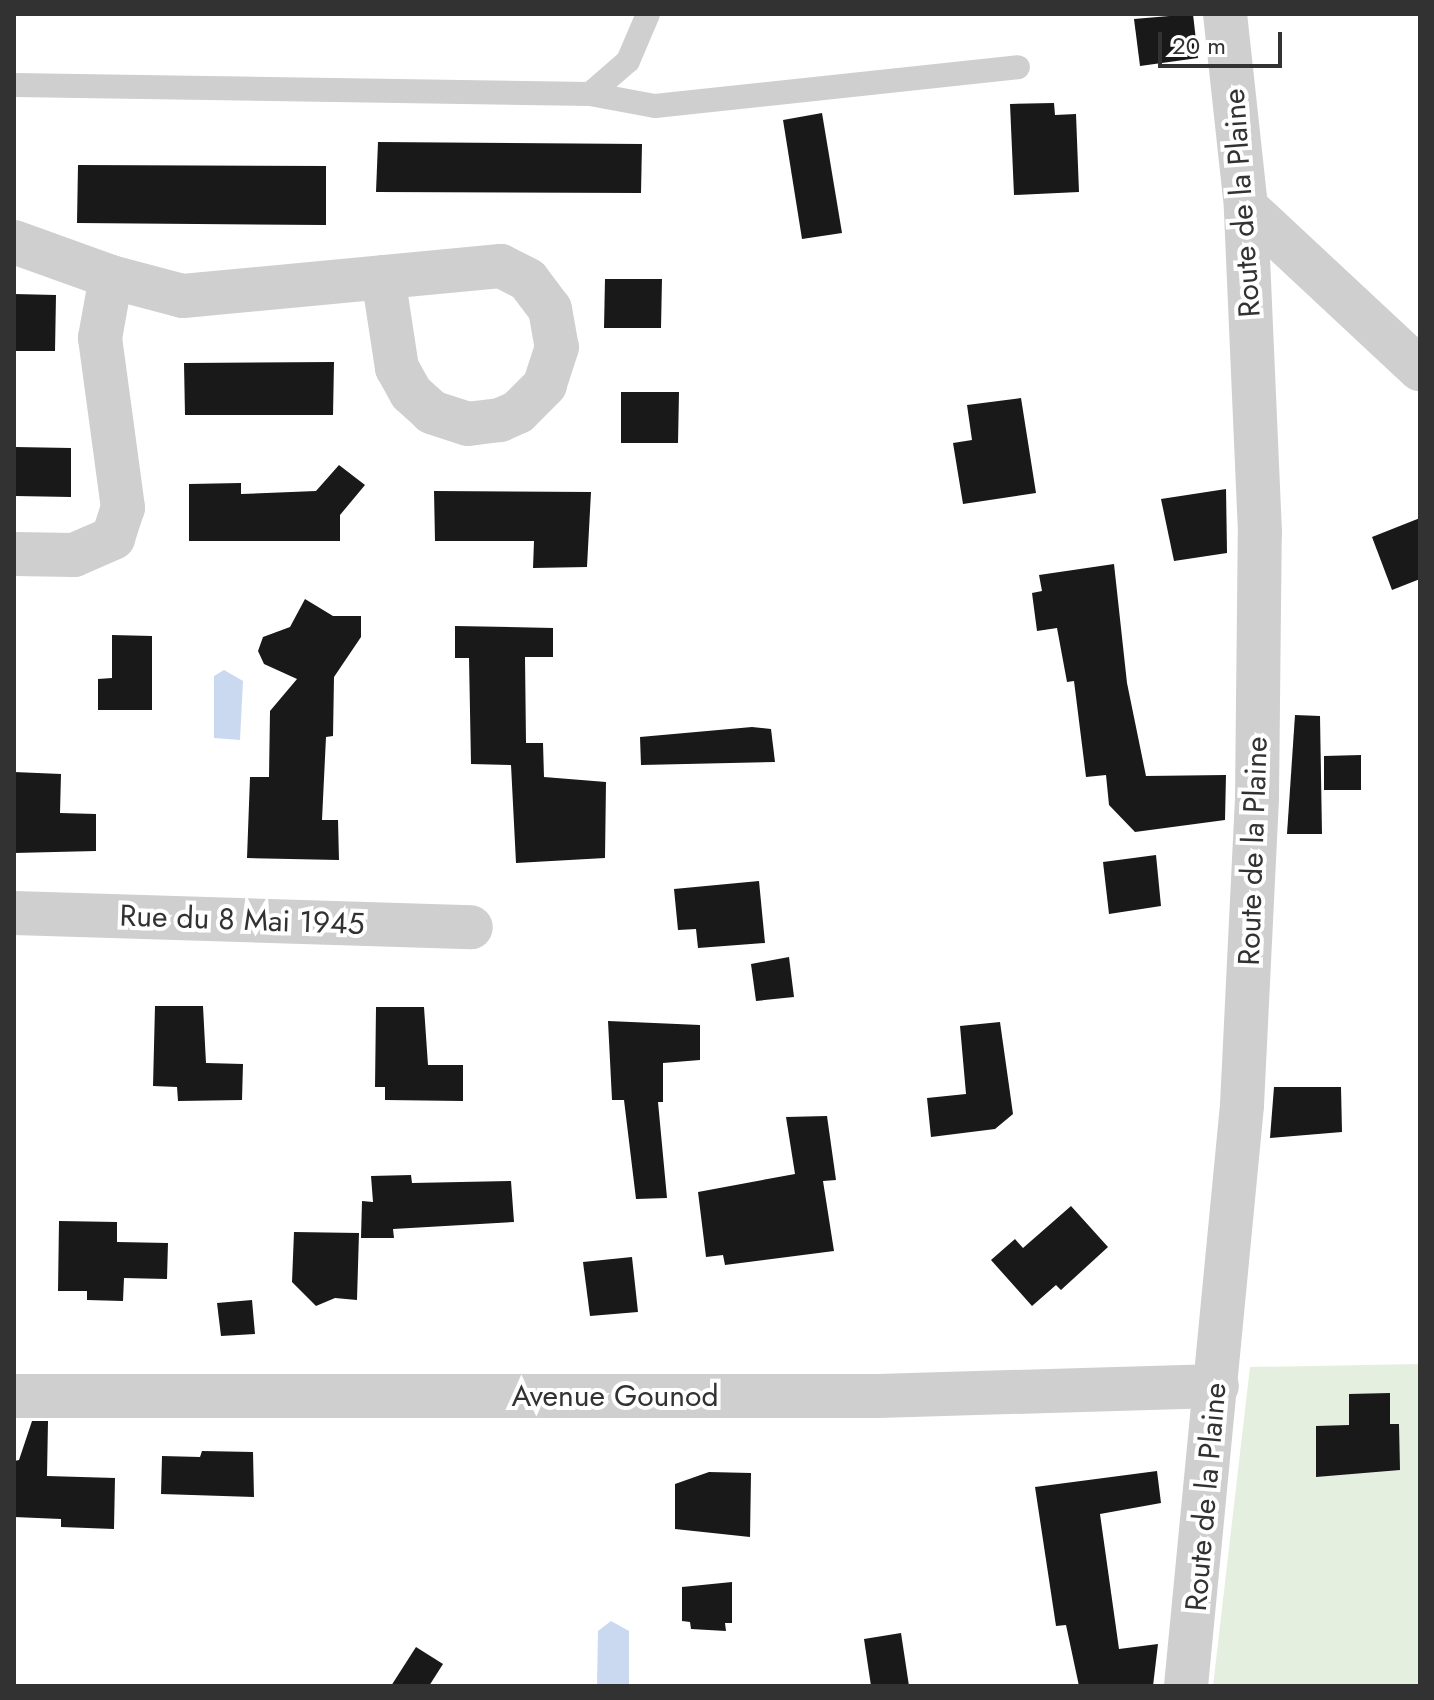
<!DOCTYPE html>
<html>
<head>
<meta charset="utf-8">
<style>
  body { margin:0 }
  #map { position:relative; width:1434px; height:1700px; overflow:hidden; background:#fff; font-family:Jost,sans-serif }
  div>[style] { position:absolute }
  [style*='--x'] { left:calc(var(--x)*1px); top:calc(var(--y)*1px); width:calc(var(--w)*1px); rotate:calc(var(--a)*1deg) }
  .green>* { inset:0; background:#e5efdf }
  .water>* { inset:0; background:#cbd9f0 }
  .building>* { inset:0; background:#191919 }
  .lane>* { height:24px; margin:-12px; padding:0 12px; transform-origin:12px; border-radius:12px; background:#cfcfcf }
  .street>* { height:44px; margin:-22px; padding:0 22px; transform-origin:22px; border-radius:22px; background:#cfcfcf }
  span { translate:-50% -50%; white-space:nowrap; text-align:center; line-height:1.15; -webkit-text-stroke:8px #fff; paint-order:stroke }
  .street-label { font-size:30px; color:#323232 }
  .frame { position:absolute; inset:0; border:16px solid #323232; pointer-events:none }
  .scale { position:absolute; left:1158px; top:32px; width:124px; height:36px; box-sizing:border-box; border:4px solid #323232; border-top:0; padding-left:10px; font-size:24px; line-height:28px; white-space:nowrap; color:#323232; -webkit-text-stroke:6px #fff; paint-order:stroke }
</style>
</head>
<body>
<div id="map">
  <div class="green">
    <i style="clip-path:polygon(1420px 1364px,1420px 1686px,1213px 1686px,1250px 1367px)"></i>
  </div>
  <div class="water">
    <i style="clip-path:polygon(224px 670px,243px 681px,240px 740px,214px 738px,214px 676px)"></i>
    <i style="clip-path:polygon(611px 1621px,629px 1631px,629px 1686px,597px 1686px,598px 1631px)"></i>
  </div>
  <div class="building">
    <i style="clip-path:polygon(1193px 14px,1198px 58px,1140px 66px,1134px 19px)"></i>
    <i style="clip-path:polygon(1054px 103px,1055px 115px,1076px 114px,1079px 192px,1014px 195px,1010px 104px)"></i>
    <i style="clip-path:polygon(822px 113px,842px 233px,802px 239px,783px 120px)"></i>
    <i style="clip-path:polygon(378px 142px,642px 144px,641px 193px,376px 192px)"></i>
    <i style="clip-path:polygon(78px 165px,326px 166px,326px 225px,77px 223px)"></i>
    <i style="clip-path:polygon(605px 279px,662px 279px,661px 328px,604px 328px)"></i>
    <i style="clip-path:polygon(14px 294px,56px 295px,55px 351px,14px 351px)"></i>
    <i style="clip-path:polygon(334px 362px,333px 415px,185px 415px,184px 363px)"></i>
    <i style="clip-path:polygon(621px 392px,679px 392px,678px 443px,621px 443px)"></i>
    <i style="clip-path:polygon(1021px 398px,1036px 493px,963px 504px,953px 443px,972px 440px,967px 405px)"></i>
    <i style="clip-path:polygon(15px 447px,71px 448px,71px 497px,15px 496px)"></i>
    <i style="clip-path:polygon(339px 465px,365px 485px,340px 515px,340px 541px,189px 541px,189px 484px,241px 483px,241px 494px,316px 491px)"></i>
    <i style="clip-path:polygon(1226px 489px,1227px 553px,1174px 561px,1161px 499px)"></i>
    <i style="clip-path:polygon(434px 491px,591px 492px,587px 567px,533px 568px,534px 541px,435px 541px)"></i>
    <i style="clip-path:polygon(1420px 518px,1420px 579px,1392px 590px,1372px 537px)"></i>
    <i style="clip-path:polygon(1114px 564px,1127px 683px,1146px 776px,1226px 775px,1225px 820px,1135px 832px,1109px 805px,1106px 775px,1086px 777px,1074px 681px,1067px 682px,1057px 628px,1037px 631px,1032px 593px,1042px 591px,1039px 575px)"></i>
    <i style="clip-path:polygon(305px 599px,333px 616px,361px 616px,361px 637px,334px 677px,333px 736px,326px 737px,322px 820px,338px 820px,339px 860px,247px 858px,250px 777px,269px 777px,270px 711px,297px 679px,264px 664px,258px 651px,263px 637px,290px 627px)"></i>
    <i style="clip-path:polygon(455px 626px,553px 628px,553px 657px,525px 657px,526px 743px,543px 743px,544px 777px,606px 782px,605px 858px,516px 863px,511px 765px,471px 764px,469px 658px,455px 658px)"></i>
    <i style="clip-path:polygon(112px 635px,152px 636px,152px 710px,98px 710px,98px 679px,112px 678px)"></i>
    <i style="clip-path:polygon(1295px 715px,1320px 716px,1322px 834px,1287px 834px)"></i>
    <i style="clip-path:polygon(752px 727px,771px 729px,775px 762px,641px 765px,640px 737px)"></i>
    <i style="clip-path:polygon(1361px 755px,1361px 790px,1324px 790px,1324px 756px)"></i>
    <i style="clip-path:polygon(14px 772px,61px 774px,60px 813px,96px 814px,96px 851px,14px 853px)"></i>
    <i style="clip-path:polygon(1156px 855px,1161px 906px,1109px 914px,1103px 862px)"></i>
    <i style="clip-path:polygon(759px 881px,765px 943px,698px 948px,696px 929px,678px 930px,674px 889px)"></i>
    <i style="clip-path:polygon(789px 957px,794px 997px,756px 1001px,751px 964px)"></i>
    <i style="clip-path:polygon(155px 1006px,203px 1006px,206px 1063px,243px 1064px,242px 1100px,178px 1101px,177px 1087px,153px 1086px)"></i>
    <i style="clip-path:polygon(376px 1007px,424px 1007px,428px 1065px,463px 1065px,463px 1101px,385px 1100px,385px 1087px,375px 1087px)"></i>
    <i style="clip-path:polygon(608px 1021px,700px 1025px,700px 1060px,663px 1063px,663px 1102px,658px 1102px,667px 1198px,636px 1199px,624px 1100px,612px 1100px)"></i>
    <i style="clip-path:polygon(1000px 1022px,1013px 1114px,995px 1129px,931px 1137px,927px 1098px,966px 1094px,960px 1026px)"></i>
    <i style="clip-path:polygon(1274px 1087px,1341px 1087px,1342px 1132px,1270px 1138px)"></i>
    <i style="clip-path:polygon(827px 1116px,836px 1180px,823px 1181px,834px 1251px,725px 1265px,723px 1255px,706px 1257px,698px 1192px,795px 1174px,786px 1117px)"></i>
    <i style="clip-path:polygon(411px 1175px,412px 1183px,511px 1181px,514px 1222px,393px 1229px,394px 1238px,361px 1238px,362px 1201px,373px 1202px,371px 1176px)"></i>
    <i style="clip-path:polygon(1071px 1206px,1108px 1247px,1061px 1290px,1056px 1285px,1032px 1306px,991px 1260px,1015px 1239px,1023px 1248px)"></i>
    <i style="clip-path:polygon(59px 1221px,117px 1222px,117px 1242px,168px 1243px,167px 1279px,124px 1278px,123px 1301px,87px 1300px,87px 1291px,58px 1291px)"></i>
    <i style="clip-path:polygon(294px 1232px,359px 1233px,357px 1300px,335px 1298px,316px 1306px,292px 1282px)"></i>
    <i style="clip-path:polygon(632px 1257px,638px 1312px,590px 1316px,583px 1262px)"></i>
    <i style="clip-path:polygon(252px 1300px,255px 1334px,221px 1336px,217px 1303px)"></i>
    <i style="clip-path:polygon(1390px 1393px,1390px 1424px,1399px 1424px,1400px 1470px,1316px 1477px,1316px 1426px,1349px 1425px,1349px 1394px)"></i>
    <i style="clip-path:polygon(32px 1421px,48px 1421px,47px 1476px,115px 1478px,114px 1529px,61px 1527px,61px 1519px,14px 1517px,14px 1461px,19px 1460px)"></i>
    <i style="clip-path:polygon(202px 1451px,253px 1452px,254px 1497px,161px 1494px,162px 1456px,200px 1457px)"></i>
    <i style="clip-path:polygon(1157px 1471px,1161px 1503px,1100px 1514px,1119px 1649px,1158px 1644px,1153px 1686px,1079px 1686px,1066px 1625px,1056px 1626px,1035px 1487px)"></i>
    <i style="clip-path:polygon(709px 1472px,751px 1473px,750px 1537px,675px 1529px,675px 1484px)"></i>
    <i style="clip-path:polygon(732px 1582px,732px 1623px,725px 1623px,726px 1631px,691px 1629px,690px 1622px,682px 1621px,682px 1587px)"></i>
    <i style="clip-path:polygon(901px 1633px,909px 1686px,871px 1686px,864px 1639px)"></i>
    <i style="clip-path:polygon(416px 1647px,443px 1664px,429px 1686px,391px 1686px)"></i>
  </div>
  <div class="lane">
    <i style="--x:14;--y:85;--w:576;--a:0.9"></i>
    <i style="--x:590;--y:94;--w:50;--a:-41"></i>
    <i style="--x:628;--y:61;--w:51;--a:-66.9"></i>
    <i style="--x:590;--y:94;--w:66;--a:10.5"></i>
    <i style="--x:655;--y:106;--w:365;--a:-6.1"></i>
  </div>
  <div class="street">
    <i style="--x:1246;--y:207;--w:238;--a:43"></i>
    <i style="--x:14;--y:242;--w:103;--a:19.8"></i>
    <i style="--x:111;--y:277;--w:74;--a:14.8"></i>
    <i style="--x:183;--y:296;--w:319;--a:-5.4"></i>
    <i style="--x:501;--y:266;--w:30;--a:27"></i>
    <i style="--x:528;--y:280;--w:36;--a:53"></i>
    <i style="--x:550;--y:309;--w:39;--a:80"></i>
    <i style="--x:557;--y:347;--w:40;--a:108"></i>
    <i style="--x:545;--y:385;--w:38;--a:135"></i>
    <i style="--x:518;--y:412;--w:20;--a:156"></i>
    <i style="--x:500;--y:420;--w:32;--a:173"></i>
    <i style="--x:468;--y:424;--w:38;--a:-162"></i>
    <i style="--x:432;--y:412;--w:28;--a:-138"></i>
    <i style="--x:411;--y:393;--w:29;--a:-119"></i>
    <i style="--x:397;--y:368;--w:92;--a:-98.7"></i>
    <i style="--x:14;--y:554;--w:60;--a:1"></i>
    <i style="--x:74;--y:555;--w:43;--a:-23.6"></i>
    <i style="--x:113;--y:538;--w:32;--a:-72"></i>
    <i style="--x:123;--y:508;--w:172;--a:-97.7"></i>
    <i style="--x:100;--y:338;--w:62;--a:-79.8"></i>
    <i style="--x:14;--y:913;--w:457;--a:1.8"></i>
    <i style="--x:14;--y:1396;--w:864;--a:0"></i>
    <i style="--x:878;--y:1396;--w:339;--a:-1.7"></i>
    <i style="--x:1186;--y:1686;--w:584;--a:-84.49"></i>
    <i style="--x:1242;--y:1105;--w:307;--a:-87.2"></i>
    <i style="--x:1257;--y:798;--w:265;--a:-89.4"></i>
    <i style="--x:1260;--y:533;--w:326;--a:-92.5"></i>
    <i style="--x:1246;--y:207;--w:194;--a:-96.2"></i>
  </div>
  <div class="street-label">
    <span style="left:1242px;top:203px;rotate:-94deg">Route de la Plaine</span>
    <span style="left:1253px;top:851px;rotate:-88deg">Route de la Plaine</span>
    <span style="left:242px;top:920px;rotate:2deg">Rue du 8 Mai 1945</span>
    <span style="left:615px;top:1396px">Avenue Gounod</span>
    <span style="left:1206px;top:1497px;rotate:-85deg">Route de la Plaine</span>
  </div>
  <div class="frame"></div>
  <div class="scale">20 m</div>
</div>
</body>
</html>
